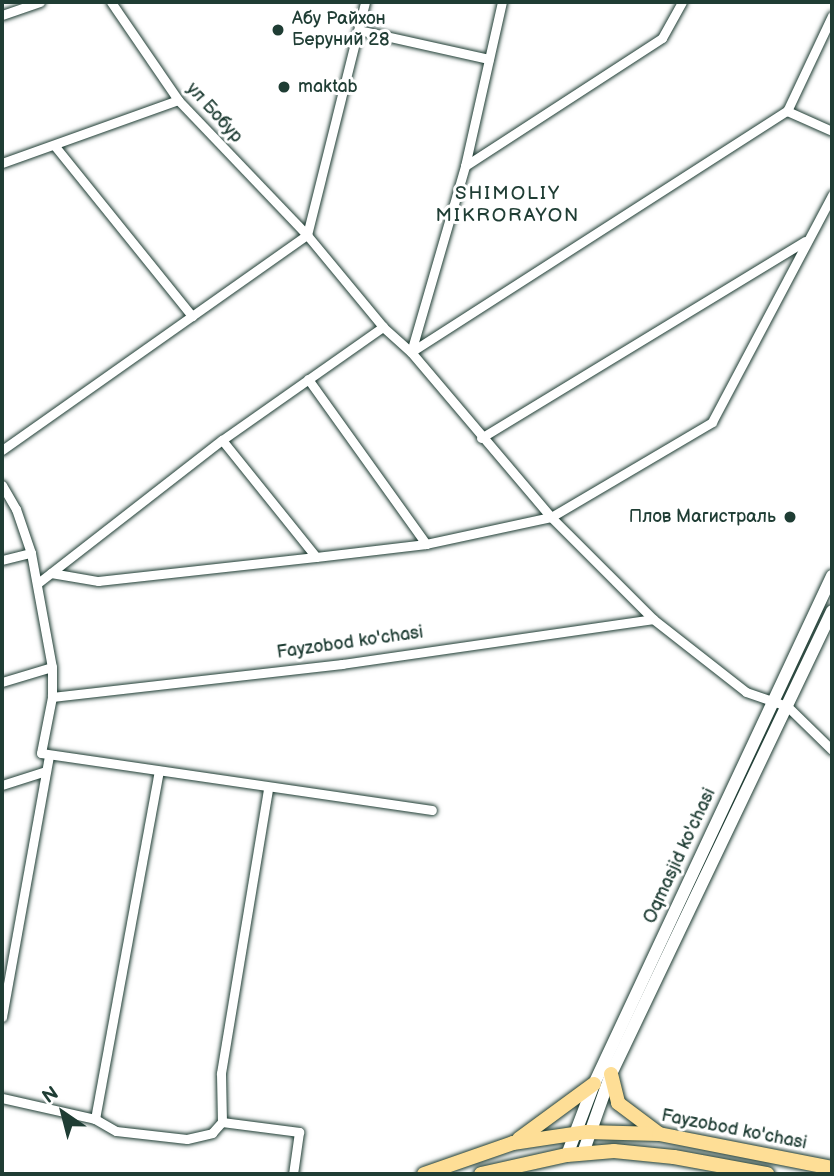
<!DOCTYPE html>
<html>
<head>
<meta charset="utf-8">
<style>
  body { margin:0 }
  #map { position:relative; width:834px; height:1176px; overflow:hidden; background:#fff; font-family:"Balsamiq Sans",sans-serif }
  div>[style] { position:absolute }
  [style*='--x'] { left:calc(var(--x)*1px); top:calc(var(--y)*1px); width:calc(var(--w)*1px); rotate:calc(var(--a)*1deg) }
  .roads { filter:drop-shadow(0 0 2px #1f3d34) drop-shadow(0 0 2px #1f3d34) }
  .street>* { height:9px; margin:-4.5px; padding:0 4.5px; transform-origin:4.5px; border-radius:4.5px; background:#fff }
  .secondary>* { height:12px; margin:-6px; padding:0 6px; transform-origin:6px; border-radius:6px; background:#fff }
  .primary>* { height:14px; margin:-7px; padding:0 7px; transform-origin:7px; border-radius:7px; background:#fede96 }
  .dots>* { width:19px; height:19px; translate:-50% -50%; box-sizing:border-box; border:4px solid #fff; border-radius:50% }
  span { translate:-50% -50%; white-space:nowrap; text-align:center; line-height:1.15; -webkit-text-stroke:6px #fff; paint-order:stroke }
  .poi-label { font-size:18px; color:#1f3d34 }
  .left { translate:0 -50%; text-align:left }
  .right { translate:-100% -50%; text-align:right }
  .street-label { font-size:18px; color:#1f3d34 }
  .neighbourhood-label { font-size:19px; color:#1f3d34; letter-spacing:2px }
  .frame { position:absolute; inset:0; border:4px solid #1f3d34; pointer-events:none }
  .north { position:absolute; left:28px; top:1078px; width:70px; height:70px; -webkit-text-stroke:5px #fff; paint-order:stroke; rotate:325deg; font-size:19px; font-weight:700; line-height:28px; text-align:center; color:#1f3d34 }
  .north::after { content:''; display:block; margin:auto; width:24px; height:32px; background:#1f3d34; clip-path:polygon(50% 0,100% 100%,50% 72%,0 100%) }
</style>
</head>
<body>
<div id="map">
  <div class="roads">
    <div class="street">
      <i style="--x:111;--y:2;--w:119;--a:55.6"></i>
      <i style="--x:178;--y:100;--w:187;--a:46.3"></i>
      <i style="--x:307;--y:235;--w:119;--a:50.4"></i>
      <i style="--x:383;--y:327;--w:38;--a:42"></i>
      <i style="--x:411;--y:352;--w:216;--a:49.7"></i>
      <i style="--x:551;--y:517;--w:144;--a:45"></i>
      <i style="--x:653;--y:619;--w:118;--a:38.1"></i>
      <i style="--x:746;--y:692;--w:43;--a:18.9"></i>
      <i style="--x:787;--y:706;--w:63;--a:44.4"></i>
      <i style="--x:2;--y:15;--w:40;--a:-18.9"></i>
      <i style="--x:359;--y:30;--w:133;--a:12.6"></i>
      <i style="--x:787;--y:111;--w:49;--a:24"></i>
      <i style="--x:54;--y:145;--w:220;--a:51.1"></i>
      <i style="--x:2;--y:163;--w:187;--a:-19.7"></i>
      <i style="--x:465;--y:166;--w:235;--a:-33"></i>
      <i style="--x:662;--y:38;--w:41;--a:-60.9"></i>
      <i style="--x:307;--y:235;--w:240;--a:-76"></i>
      <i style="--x:411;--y:352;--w:447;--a:-32.7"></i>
      <i style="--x:787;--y:111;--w:105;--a:-64.7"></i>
      <i style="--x:411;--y:352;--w:194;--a:-73.8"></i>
      <i style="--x:465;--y:166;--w:168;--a:-77.3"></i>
      <i style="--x:308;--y:379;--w:203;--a:54.4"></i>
      <i style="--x:481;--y:438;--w:379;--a:-31.3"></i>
      <i style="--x:222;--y:440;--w:150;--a:51.2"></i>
      <i style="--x:2;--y:450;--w:373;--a:-35.2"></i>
      <i style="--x:2;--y:485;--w:28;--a:60"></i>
      <i style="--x:16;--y:509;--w:46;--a:71.2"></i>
      <i style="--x:31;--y:553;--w:116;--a:79.6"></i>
      <i style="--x:52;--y:667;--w:30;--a:90"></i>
      <i style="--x:52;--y:697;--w:57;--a:101.1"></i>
      <i style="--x:41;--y:753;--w:395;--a:8.3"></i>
      <i style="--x:2;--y:560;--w:30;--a:-14"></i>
      <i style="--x:51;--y:573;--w:48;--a:9.7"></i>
      <i style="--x:98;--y:581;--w:219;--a:-6.3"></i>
      <i style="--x:316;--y:557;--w:111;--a:-6.7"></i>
      <i style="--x:426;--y:544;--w:128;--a:-12.2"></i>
      <i style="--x:551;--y:517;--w:187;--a:-30.5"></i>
      <i style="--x:712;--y:422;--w:257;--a:-62.1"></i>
      <i style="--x:38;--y:583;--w:233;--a:-37.9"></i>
      <i style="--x:222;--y:440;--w:197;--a:-35.1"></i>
      <i style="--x:2;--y:682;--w:52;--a:-16.7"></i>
      <i style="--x:52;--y:697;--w:292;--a:-6.5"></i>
      <i style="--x:342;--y:664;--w:314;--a:-8.2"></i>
      <i style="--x:2;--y:785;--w:46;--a:-17.7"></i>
      <i style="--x:2;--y:1017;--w:265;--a:-79.8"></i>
      <i style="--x:2;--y:1098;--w:95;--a:12.7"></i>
      <i style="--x:95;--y:1119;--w:24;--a:30"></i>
      <i style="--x:116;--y:1131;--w:71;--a:6.4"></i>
      <i style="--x:187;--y:1139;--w:26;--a:-13"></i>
      <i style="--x:212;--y:1133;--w:15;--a:-48"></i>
      <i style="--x:222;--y:1122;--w:78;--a:7.4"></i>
      <i style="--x:299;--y:1132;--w:42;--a:98.1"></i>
      <i style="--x:95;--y:1119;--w:354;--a:-79.6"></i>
      <i style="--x:222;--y:1122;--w:49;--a:-91.2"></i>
      <i style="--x:221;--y:1073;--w:288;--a:-80.6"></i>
    </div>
    <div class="secondary">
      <i style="--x:583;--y:1153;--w:84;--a:-70.5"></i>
      <i style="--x:611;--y:1074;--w:513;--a:-64.48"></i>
      <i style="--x:567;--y:1155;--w:76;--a:-69.2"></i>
      <i style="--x:594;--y:1084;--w:561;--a:-64.9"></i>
    </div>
    <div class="primary">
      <i style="--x:611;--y:1074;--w:30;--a:76"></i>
      <i style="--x:618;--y:1103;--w:50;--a:36.9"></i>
      <i style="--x:519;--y:1139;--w:93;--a:-36.3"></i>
      <i style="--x:424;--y:1174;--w:94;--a:-19.2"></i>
      <i style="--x:513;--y:1143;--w:75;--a:-8.5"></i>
      <i style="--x:587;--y:1132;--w:72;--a:1.6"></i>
      <i style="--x:659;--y:1134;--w:176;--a:11.1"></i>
      <i style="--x:481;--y:1174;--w:88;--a:-12.5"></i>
      <i style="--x:567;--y:1155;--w:47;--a:-4.9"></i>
      <i style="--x:614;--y:1151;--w:60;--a:5.7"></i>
      <i style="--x:674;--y:1157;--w:95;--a:10.4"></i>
    </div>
  </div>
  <div class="dots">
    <i style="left:278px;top:30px;background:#1f3d34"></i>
    <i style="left:284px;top:87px;background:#1f3d34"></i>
    <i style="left:790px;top:517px;background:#1f3d34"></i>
  </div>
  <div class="poi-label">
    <span class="left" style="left:292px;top:30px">Абу Райхон<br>Беруний 28</span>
    <span class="left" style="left:298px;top:87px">maktab</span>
    <span class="right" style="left:776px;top:517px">Плов Магистраль</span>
  </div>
  <div class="street-label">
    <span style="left:214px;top:113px;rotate:48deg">ул Бобур</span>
    <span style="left:350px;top:643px;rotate:-8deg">Fayzobod ko'chasi</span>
    <span style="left:680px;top:856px;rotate:-65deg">Oqmasjid ko'chasi</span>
    <span style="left:734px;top:1130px;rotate:11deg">Fayzobod ko'chasi</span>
  </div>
  <div class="neighbourhood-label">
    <span style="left:508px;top:205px">SHIMOLIY<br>MIKRORAYON</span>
  </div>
  <div class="frame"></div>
  <div class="north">N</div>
</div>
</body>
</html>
